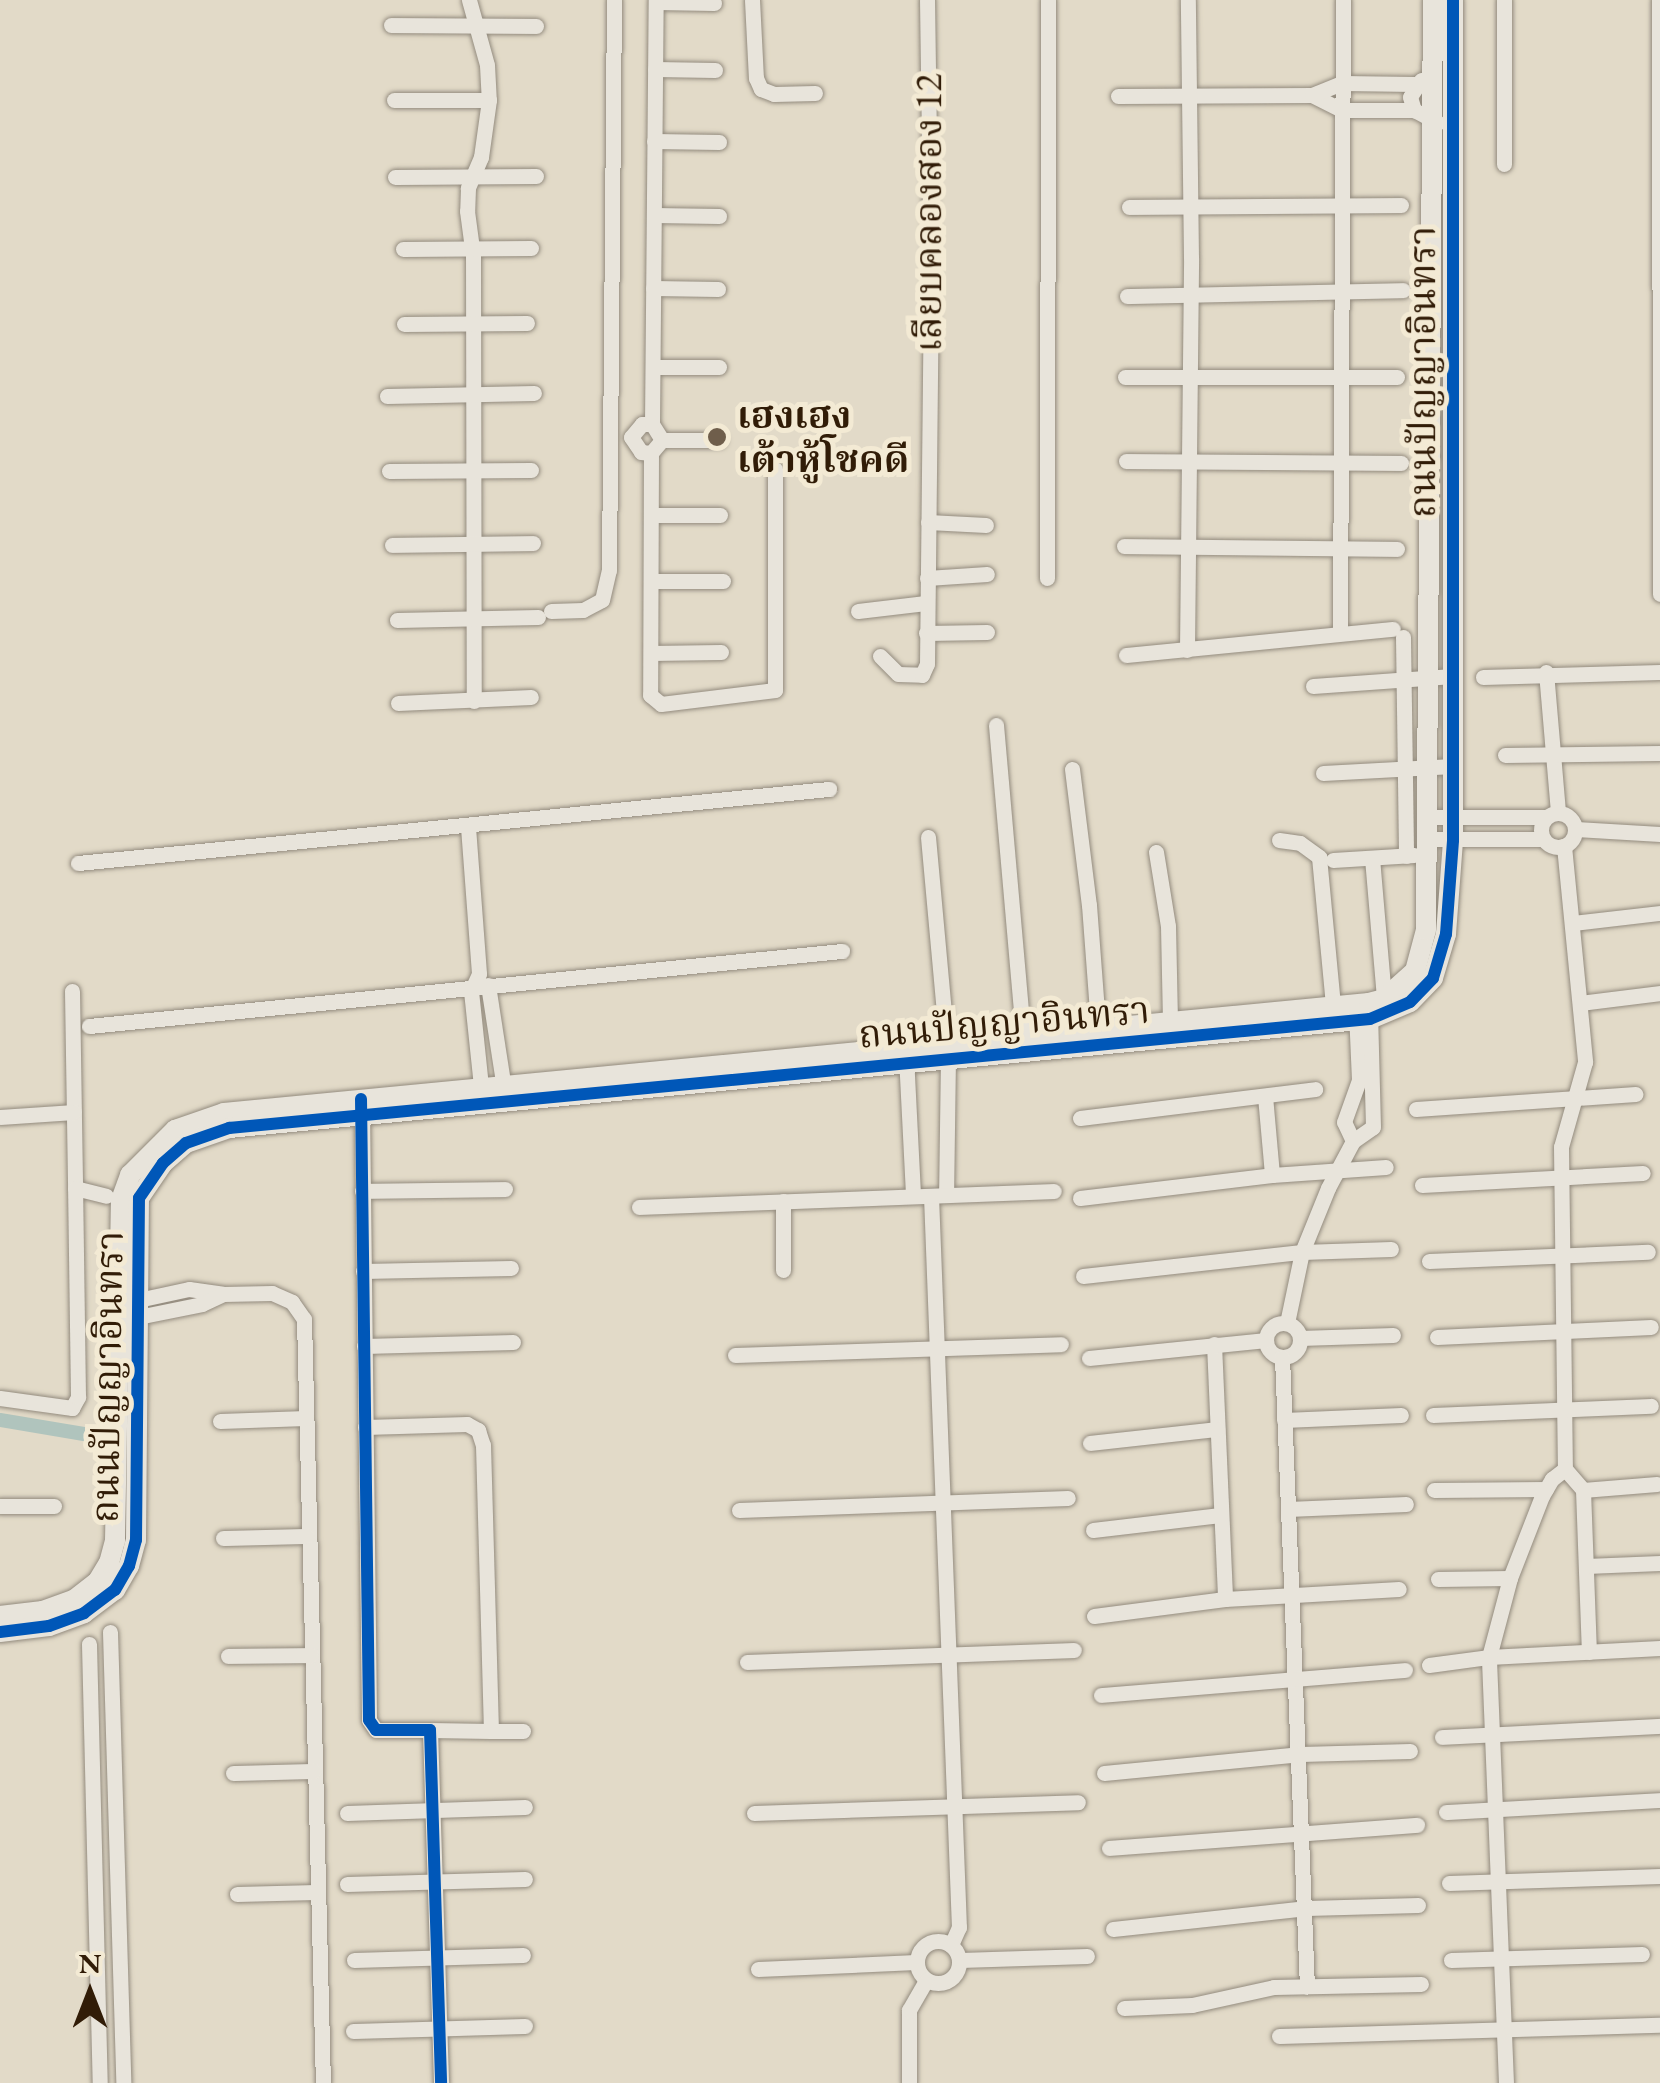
<!DOCTYPE html>
<html>
<head>
<meta charset="utf-8">
<style>
  body { margin:0 }
  #map { position:relative; width:1660px; height:2083px; overflow:hidden; background:#e2dac8; font-family:"EB Garamond","Noto Serif Thai",serif }
  div>[style] { position:absolute }
  [style*='--x'] { left:calc(var(--x)*1px); top:calc(var(--y)*1px); width:calc(var(--w)*1px); rotate:calc(var(--a)*1deg) }
  .canal>* { height:14px; margin:-7px; padding:0 7px; transform-origin:7px; border-radius:7px; background:#b0c4bd }
  .roads { filter:drop-shadow(0 0 2px #938b7e) drop-shadow(0 0 2px #938b7e) }
  .minor>* { height:15px; margin:-7.5px; padding:0 7.5px; transform-origin:7.5px; border-radius:7.5px; background:#e8e4db }
  .minor>.ring { margin:-7.5px; padding:0; box-sizing:content-box; background:none; border:15px solid #e8e4db; border-radius:50% }
  .tertiary>* { height:20px; margin:-10px; padding:0 10px; transform-origin:10px; border-radius:10px; background:#e8e4db }
  .cycleway>* { height:12px; margin:-6px; padding:0 6px; transform-origin:6px; border-radius:6px; background:#0057b8 }
  .dots>* { width:28px; height:28px; translate:-50% -50%; box-sizing:border-box; border:5px solid #f3ead4; border-radius:50% }
  span { translate:-50% -50%; white-space:nowrap; text-align:center; line-height:1.15; -webkit-text-stroke:10px #f3ead4; paint-order:stroke }
  .street-label { font-size:38px; color:#311c07 }
  .poi-label { font-size:38px; color:#311c07; font-weight:700 }
  .left { translate:0 -50%; text-align:left }
  .north { position:absolute; left:40px; top:1943px; width:100px; height:100px; -webkit-text-stroke:8px #f3ead4; paint-order:stroke; rotate:0deg; font-size:28px; font-weight:700; line-height:40px; text-align:center; color:#311c07 }
  .north::after { content:''; display:block; margin:auto; width:35px; height:45px; background:#311c07; clip-path:polygon(50% 0,100% 100%,50% 72%,0 100%) }
</style>
</head>
<body>
<div id="map">
  <div class="canal">
    <i style="--x:0;--y:1420;--w:91;--a:9.5"></i>
  </div>
  <div class="roads">
    <div class="minor">
      <i style="--x:469;--y:0;--w:67;--a:74.5"></i>
      <i style="--x:487;--y:65;--w:35;--a:87"></i>
      <i style="--x:489;--y:100;--w:58;--a:98"></i>
      <i style="--x:481;--y:157;--w:34;--a:113"></i>
      <i style="--x:468;--y:188;--w:23;--a:92"></i>
      <i style="--x:467;--y:211;--w:45;--a:82.4"></i>
      <i style="--x:473;--y:256;--w:445;--a:89.9"></i>
      <i style="--x:752;--y:0;--w:78;--a:87.1"></i>
      <i style="--x:756;--y:78;--w:12;--a:66"></i>
      <i style="--x:761;--y:89;--w:14;--a:21"></i>
      <i style="--x:774;--y:94;--w:41;--a:-1.4"></i>
      <i style="--x:1659;--y:0;--w:594;--a:89.9"></i>
      <i style="--x:656;--y:2;--w:58;--a:1"></i>
      <i style="--x:391;--y:25;--w:145;--a:0.4"></i>
      <i style="--x:655;--y:69;--w:60;--a:1"></i>
      <i style="--x:1421;--y:80;--w:20;--a:123"></i>
      <i style="--x:1410;--y:97;--w:14;--a:73"></i>
      <i style="--x:1414;--y:110;--w:27;--a:28"></i>
      <i style="--x:1312;--y:95;--w:34;--a:27"></i>
      <i style="--x:1342;--y:110;--w:72;--a:0"></i>
      <i style="--x:1118;--y:96;--w:194;--a:-0.3"></i>
      <i style="--x:1312;--y:95;--w:32;--a:-22"></i>
      <i style="--x:1342;--y:83;--w:73;--a:0.8"></i>
      <i style="--x:394;--y:100;--w:95;--a:0"></i>
      <i style="--x:654;--y:141;--w:65;--a:0.9"></i>
      <i style="--x:1504;--y:164;--w:164;--a:-90"></i>
      <i style="--x:395;--y:177;--w:141;--a:-0.4"></i>
      <i style="--x:1129;--y:207;--w:272;--a:-0.4"></i>
      <i style="--x:654;--y:215;--w:65;--a:0.9"></i>
      <i style="--x:403;--y:249;--w:128;--a:-0.4"></i>
      <i style="--x:653;--y:288;--w:65;--a:0.9"></i>
      <i style="--x:1127;--y:296;--w:276;--a:-1.2"></i>
      <i style="--x:404;--y:324;--w:123;--a:-0.5"></i>
      <i style="--x:653;--y:367;--w:66;--a:0"></i>
      <i style="--x:1125;--y:377;--w:272;--a:0"></i>
      <i style="--x:387;--y:396;--w:147;--a:-1.2"></i>
      <i style="--x:652;--y:424;--w:10;--a:180"></i>
      <i style="--x:642;--y:424;--w:17;--a:130"></i>
      <i style="--x:631;--y:437;--w:18;--a:56"></i>
      <i style="--x:641;--y:452;--w:10;--a:6"></i>
      <i style="--x:651;--y:453;--w:17;--a:-50"></i>
      <i style="--x:662;--y:440;--w:19;--a:-122"></i>
      <i style="--x:652;--y:424;--w:424;--a:-89.5"></i>
      <i style="--x:662;--y:440;--w:57;--a:0"></i>
      <i style="--x:651;--y:453;--w:242;--a:90.2"></i>
      <i style="--x:650;--y:695;--w:14;--a:39"></i>
      <i style="--x:661;--y:704;--w:115;--a:-7"></i>
      <i style="--x:775;--y:690;--w:221;--a:-90"></i>
      <i style="--x:1126;--y:461;--w:275;--a:0.4"></i>
      <i style="--x:389;--y:471;--w:142;--a:-0.4"></i>
      <i style="--x:652;--y:515;--w:68;--a:0"></i>
      <i style="--x:928;--y:522;--w:58;--a:3"></i>
      <i style="--x:392;--y:545;--w:141;--a:-0.8"></i>
      <i style="--x:1124;--y:546;--w:273;--a:0.6"></i>
      <i style="--x:927;--y:578;--w:60;--a:-3.8"></i>
      <i style="--x:1047;--y:578;--w:578;--a:-89.9"></i>
      <i style="--x:651;--y:581;--w:72;--a:0"></i>
      <i style="--x:551;--y:611;--w:32;--a:-2"></i>
      <i style="--x:583;--y:610;--w:21;--a:-28"></i>
      <i style="--x:602;--y:600;--w:31;--a:-77"></i>
      <i style="--x:609;--y:570;--w:570;--a:-89.5"></i>
      <i style="--x:858;--y:611;--w:68;--a:-6.7"></i>
      <i style="--x:397;--y:620;--w:141;--a:-1.2"></i>
      <i style="--x:926;--y:633;--w:61;--a:-0.9"></i>
      <i style="--x:1340;--y:633;--w:633;--a:-89.73"></i>
      <i style="--x:1403;--y:637;--w:219;--a:89.2"></i>
      <i style="--x:1187;--y:650;--w:392;--a:-89.4"></i>
      <i style="--x:1191;--y:258;--w:258;--a:-90.7"></i>
      <i style="--x:651;--y:653;--w:70;--a:-0.8"></i>
      <i style="--x:1126;--y:655;--w:268;--a:-5.6"></i>
      <i style="--x:880;--y:656;--w:25;--a:45"></i>
      <i style="--x:898;--y:674;--w:24;--a:2"></i>
      <i style="--x:922;--y:675;--w:12;--a:-66"></i>
      <i style="--x:927;--y:664;--w:379;--a:-89.4"></i>
      <i style="--x:931;--y:285;--w:285;--a:-90.8"></i>
      <i style="--x:1546;--y:672;--w:141;--a:85.1"></i>
      <i style="--x:1483;--y:677;--w:177;--a:-1.6"></i>
      <i style="--x:1313;--y:686;--w:140;--a:-4.1"></i>
      <i style="--x:398;--y:703;--w:133;--a:-2.6"></i>
      <i style="--x:996;--y:725;--w:311;--a:85"></i>
      <i style="--x:1505;--y:755;--w:155;--a:-0.7"></i>
      <i style="--x:1072;--y:769;--w:137;--a:82.9"></i>
      <i style="--x:1089;--y:905;--w:134;--a:85.7"></i>
      <i style="--x:1323;--y:773;--w:130;--a:-3.1"></i>
      <i class="ring" style="left:1541px;top:813px;width:19px;height:19px"></i>
      <i style="--x:1428;--y:817;--w:117;--a:0"></i>
      <i style="--x:468;--y:827;--w:147;--a:85.7"></i>
      <i style="--x:479;--y:974;--w:19;--a:115"></i>
      <i style="--x:471;--y:991;--w:105;--a:84"></i>
      <i style="--x:1576;--y:829;--w:84;--a:3.4"></i>
      <i style="--x:928;--y:837;--w:221;--a:84.8"></i>
      <i style="--x:948;--y:1057;--w:138;--a:90.8"></i>
      <i style="--x:1428;--y:839;--w:115;--a:0"></i>
      <i style="--x:1279;--y:840;--w:21;--a:8"></i>
      <i style="--x:1300;--y:843;--w:24;--a:36"></i>
      <i style="--x:1319;--y:857;--w:149;--a:84.6"></i>
      <i style="--x:1564;--y:846;--w:217;--a:84.4"></i>
      <i style="--x:1585;--y:1062;--w:88;--a:105.8"></i>
      <i style="--x:1561;--y:1147;--w:322;--a:89.3"></i>
      <i style="--x:1156;--y:852;--w:75;--a:80.8"></i>
      <i style="--x:1168;--y:926;--w:94;--a:88.8"></i>
      <i style="--x:1372;--y:858;--w:142;--a:85.1"></i>
      <i style="--x:1333;--y:860;--w:81;--a:-3.5"></i>
      <i style="--x:78;--y:863;--w:755;--a:-5.63"></i>
      <i style="--x:1573;--y:923;--w:88;--a:-6.6"></i>
      <i style="--x:488;--y:985;--w:111;--a:81.2"></i>
      <i style="--x:72;--y:991;--w:197;--a:89.1"></i>
      <i style="--x:75;--y:1188;--w:32;--a:14"></i>
      <i style="--x:1580;--y:1003;--w:81;--a:-7.1"></i>
      <i style="--x:89;--y:1026;--w:757;--a:-5.69"></i>
      <i style="--x:906;--y:1056;--w:140;--a:87.1"></i>
      <i style="--x:1265;--y:1096;--w:79;--a:84.9"></i>
      <i style="--x:362;--y:1108;--w:612;--a:89.34"></i>
      <i style="--x:369;--y:1720;--w:12;--a:55"></i>
      <i style="--x:376;--y:1730;--w:54;--a:0"></i>
      <i style="--x:430;--y:1730;--w:353;--a:88.2"></i>
      <i style="--x:1416;--y:1109;--w:220;--a:-3.9"></i>
      <i style="--x:0;--y:1117;--w:74;--a:-3.9"></i>
      <i style="--x:1080;--y:1118;--w:237;--a:-7"></i>
      <i style="--x:1353;--y:1141;--w:21;--a:-115"></i>
      <i style="--x:1344;--y:1122;--w:45;--a:-70.3"></i>
      <i style="--x:1359;--y:1080;--w:68;--a:-92.5"></i>
      <i style="--x:1422;--y:1185;--w:221;--a:-3.1"></i>
      <i style="--x:362;--y:1191;--w:143;--a:-0.8"></i>
      <i style="--x:931;--y:1196;--w:732;--a:87.81"></i>
      <i style="--x:959;--y:1927;--w:20;--a:114"></i>
      <i style="--x:1080;--y:1198;--w:193;--a:-6.8"></i>
      <i style="--x:1272;--y:1175;--w:114;--a:-4"></i>
      <i style="--x:783;--y:1201;--w:69;--a:90"></i>
      <i style="--x:639;--y:1207;--w:415;--a:-2.2"></i>
      <i style="--x:1429;--y:1261;--w:219;--a:-2.4"></i>
      <i style="--x:363;--y:1271;--w:148;--a:-1.2"></i>
      <i style="--x:1083;--y:1276;--w:220;--a:-6.3"></i>
      <i style="--x:1302;--y:1252;--w:89;--a:-1.9"></i>
      <i style="--x:138;--y:1300;--w:52;--a:-12.2"></i>
      <i style="--x:189;--y:1289;--w:34;--a:8"></i>
      <i style="--x:223;--y:1294;--w:49;--a:-1.2"></i>
      <i style="--x:272;--y:1293;--w:22;--a:24"></i>
      <i style="--x:292;--y:1302;--w:21;--a:55"></i>
      <i style="--x:304;--y:1319;--w:764;--a:88.58"></i>
      <i style="--x:138;--y:1317;--w:65;--a:-11.5"></i>
      <i style="--x:202;--y:1304;--w:23;--a:-25"></i>
      <i style="--x:1287;--y:1323;--w:73;--a:-78.1"></i>
      <i style="--x:1302;--y:1252;--w:69;--a:-67.9"></i>
      <i style="--x:1328;--y:1188;--w:53;--a:-62"></i>
      <i style="--x:1353;--y:1141;--w:24;--a:-35"></i>
      <i style="--x:1373;--y:1127;--w:114;--a:-91.5"></i>
      <i class="ring" style="left:1266px;top:1323px;width:19px;height:19px"></i>
      <i style="--x:1437;--y:1337;--w:214;--a:-2.7"></i>
      <i style="--x:1300;--y:1338;--w:93;--a:-1.8"></i>
      <i style="--x:1214;--y:1344;--w:255;--a:87.5"></i>
      <i style="--x:364;--y:1346;--w:149;--a:-1.5"></i>
      <i style="--x:735;--y:1355;--w:326;--a:-1.9"></i>
      <i style="--x:1282;--y:1357;--w:630;--a:87.73"></i>
      <i style="--x:1089;--y:1358;--w:178;--a:-5.8"></i>
      <i style="--x:0;--y:1398;--w:73;--a:7.9"></i>
      <i style="--x:72;--y:1408;--w:13;--a:-61"></i>
      <i style="--x:78;--y:1397;--w:209;--a:-90.8"></i>
      <i style="--x:1433;--y:1415;--w:218;--a:-2.4"></i>
      <i style="--x:1284;--y:1420;--w:117;--a:-2.4"></i>
      <i style="--x:220;--y:1421;--w:86;--a:-2"></i>
      <i style="--x:365;--y:1427;--w:102;--a:-1.7"></i>
      <i style="--x:467;--y:1424;--w:13;--a:29"></i>
      <i style="--x:478;--y:1430;--w:16;--a:72"></i>
      <i style="--x:483;--y:1445;--w:286;--a:88.4"></i>
      <i style="--x:491;--y:1731;--w:61;--a:-179.1"></i>
      <i style="--x:1090;--y:1443;--w:128;--a:-6.3"></i>
      <i style="--x:1565;--y:1469;--w:28;--a:49"></i>
      <i style="--x:1583;--y:1490;--w:162;--a:87.9"></i>
      <i style="--x:1434;--y:1490;--w:112;--a:-0.5"></i>
      <i style="--x:1583;--y:1490;--w:74;--a:-4.6"></i>
      <i style="--x:0;--y:1506;--w:54;--a:0"></i>
      <i style="--x:1288;--y:1509;--w:118;--a:-2.4"></i>
      <i style="--x:739;--y:1510;--w:329;--a:-2.1"></i>
      <i style="--x:1093;--y:1530;--w:128;--a:-6.7"></i>
      <i style="--x:223;--y:1538;--w:84;--a:-1.4"></i>
      <i style="--x:1586;--y:1566;--w:74;--a:-2.3"></i>
      <i style="--x:1438;--y:1579;--w:72;--a:-0.8"></i>
      <i style="--x:1094;--y:1616;--w:132;--a:-7.4"></i>
      <i style="--x:1225;--y:1599;--w:174;--a:-3.3"></i>
      <i style="--x:110;--y:1632;--w:451;--a:88.3"></i>
      <i style="--x:89;--y:1644;--w:439;--a:88.6"></i>
      <i style="--x:228;--y:1656;--w:83;--a:-0.7"></i>
      <i style="--x:747;--y:1662;--w:327;--a:-2.1"></i>
      <i style="--x:1429;--y:1665;--w:61;--a:-7.6"></i>
      <i style="--x:1489;--y:1657;--w:171;--a:-3"></i>
      <i style="--x:1101;--y:1695;--w:305;--a:-4.7"></i>
      <i style="--x:491;--y:1731;--w:32;--a:0"></i>
      <i style="--x:1442;--y:1737;--w:218;--a:-2.9"></i>
      <i style="--x:233;--y:1773;--w:81;--a:-1.4"></i>
      <i style="--x:1104;--y:1773;--w:198;--a:-5.5"></i>
      <i style="--x:1301;--y:1754;--w:109;--a:-1.6"></i>
      <i style="--x:1446;--y:1812;--w:214;--a:-3.2"></i>
      <i style="--x:347;--y:1813;--w:178;--a:-1.9"></i>
      <i style="--x:754;--y:1813;--w:324;--a:-1.9"></i>
      <i style="--x:1109;--y:1848;--w:309;--a:-4.3"></i>
      <i style="--x:1449;--y:1883;--w:211;--a:-1.9"></i>
      <i style="--x:347;--y:1884;--w:178;--a:-1.6"></i>
      <i style="--x:237;--y:1894;--w:79;--a:-1.5"></i>
      <i style="--x:1113;--y:1929;--w:195;--a:-6.2"></i>
      <i style="--x:1307;--y:1908;--w:111;--a:-1.5"></i>
      <i class="ring" style="left:917px;top:1941px;width:27px;height:27px"></i>
      <i style="--x:354;--y:1960;--w:169;--a:-1.7"></i>
      <i style="--x:960;--y:1960;--w:127;--a:-1.8"></i>
      <i style="--x:1451;--y:1960;--w:191;--a:-1.8"></i>
      <i style="--x:758;--y:1969;--w:158;--a:-2.5"></i>
      <i style="--x:1124;--y:2008;--w:68;--a:-2.5"></i>
      <i style="--x:1192;--y:2005;--w:84;--a:-12.4"></i>
      <i style="--x:1274;--y:1987;--w:147;--a:-1.2"></i>
      <i style="--x:353;--y:2031;--w:172;--a:-1.7"></i>
      <i style="--x:1279;--y:2036;--w:381;--a:-1.7"></i>
      <i style="--x:909;--y:2083;--w:73;--a:-90"></i>
      <i style="--x:909;--y:2010;--w:34;--a:-60"></i>
      <i style="--x:1506;--y:2083;--w:426;--a:-92.3"></i>
      <i style="--x:1489;--y:1657;--w:82;--a:-75.1"></i>
      <i style="--x:1510;--y:1578;--w:88;--a:-68.7"></i>
      <i style="--x:1542;--y:1496;--w:20;--a:-60"></i>
      <i style="--x:1552;--y:1479;--w:16;--a:-38"></i>
    </div>
    <div class="tertiary">
      <i style="--x:0;--y:1616;--w:43;--a:-6.6"></i>
      <i style="--x:43;--y:1611;--w:33;--a:-20"></i>
      <i style="--x:74;--y:1600;--w:31;--a:-38"></i>
      <i style="--x:98;--y:1581;--w:21;--a:-59"></i>
      <i style="--x:109;--y:1563;--w:23;--a:-75"></i>
      <i style="--x:115;--y:1541;--w:341;--a:-89"></i>
      <i style="--x:121;--y:1200;--w:27;--a:-70"></i>
      <i style="--x:130;--y:1175;--w:64;--a:-45"></i>
      <i style="--x:175;--y:1130;--w:52;--a:-19.1"></i>
      <i style="--x:224;--y:1113;--w:1150;--a:-5.49"></i>
      <i style="--x:1369;--y:1003;--w:16;--a:-15"></i>
      <i style="--x:1384;--y:999;--w:42;--a:-42.1"></i>
      <i style="--x:1415;--y:971;--w:42;--a:-75"></i>
      <i style="--x:1426;--y:930;--w:930;--a:-89.57"></i>
      <i style="--x:0;--y:1632;--w:49;--a:-7"></i>
      <i style="--x:49;--y:1626;--w:37;--a:-20"></i>
      <i style="--x:84;--y:1613;--w:39;--a:-37"></i>
      <i style="--x:115;--y:1590;--w:28;--a:-60"></i>
      <i style="--x:129;--y:1566;--w:27;--a:-75"></i>
      <i style="--x:136;--y:1540;--w:342;--a:-89.5"></i>
      <i style="--x:139;--y:1198;--w:42;--a:-55.6"></i>
      <i style="--x:163;--y:1163;--w:30;--a:-41"></i>
      <i style="--x:186;--y:1143;--w:46;--a:-19.2"></i>
      <i style="--x:229;--y:1128;--w:1146;--a:-5.46"></i>
      <i style="--x:1370;--y:1019;--w:43;--a:-23"></i>
      <i style="--x:1410;--y:1002;--w:33;--a:-46"></i>
      <i style="--x:1433;--y:978;--w:46;--a:-73.5"></i>
      <i style="--x:1446;--y:934;--w:94;--a:-85.7"></i>
      <i style="--x:1453;--y:840;--w:840;--a:-90"></i>
    </div>
  </div>
  <div class="cycleway">
    <i style="--x:361;--y:1099;--w:621;--a:89.26"></i>
    <i style="--x:369;--y:1720;--w:12;--a:55"></i>
    <i style="--x:376;--y:1730;--w:54;--a:0"></i>
    <i style="--x:430;--y:1730;--w:353;--a:88.2"></i>
    <i style="--x:0;--y:1632;--w:49;--a:-7"></i>
    <i style="--x:49;--y:1626;--w:37;--a:-20"></i>
    <i style="--x:84;--y:1613;--w:39;--a:-37"></i>
    <i style="--x:115;--y:1590;--w:28;--a:-60"></i>
    <i style="--x:129;--y:1566;--w:27;--a:-75"></i>
    <i style="--x:136;--y:1540;--w:342;--a:-89.5"></i>
    <i style="--x:139;--y:1198;--w:42;--a:-55.6"></i>
    <i style="--x:163;--y:1163;--w:30;--a:-41"></i>
    <i style="--x:186;--y:1143;--w:46;--a:-19.2"></i>
    <i style="--x:229;--y:1128;--w:1146;--a:-5.46"></i>
    <i style="--x:1370;--y:1019;--w:43;--a:-23"></i>
    <i style="--x:1410;--y:1002;--w:33;--a:-46"></i>
    <i style="--x:1433;--y:978;--w:46;--a:-73.5"></i>
    <i style="--x:1446;--y:934;--w:94;--a:-85.7"></i>
    <i style="--x:1453;--y:840;--w:840;--a:-90"></i>
  </div>
  <div class="dots">
    <i style="left:717px;top:437px;background:#6f5e4b"></i>
  </div>
  <div class="street-label">
    <span style="left:928px;top:213px;rotate:-90deg">เลียบคลองสอง 12</span>
    <span style="left:1422px;top:372px;rotate:-90deg">ถนนปัญญาอินทรา</span>
    <span style="left:1004px;top:1022px;rotate:-5deg">ถนนปัญญาอินทรา</span>
    <span style="left:107px;top:1377px;rotate:-89deg">ถนนปัญญาอินทรา</span>
  </div>
  <div class="poi-label">
    <span class="left" style="left:737px;top:437px">เฮงเฮง<br>เต้าหู้โชคดี</span>
  </div>
  <div class="north">N</div>
</div>
</body>
</html>
